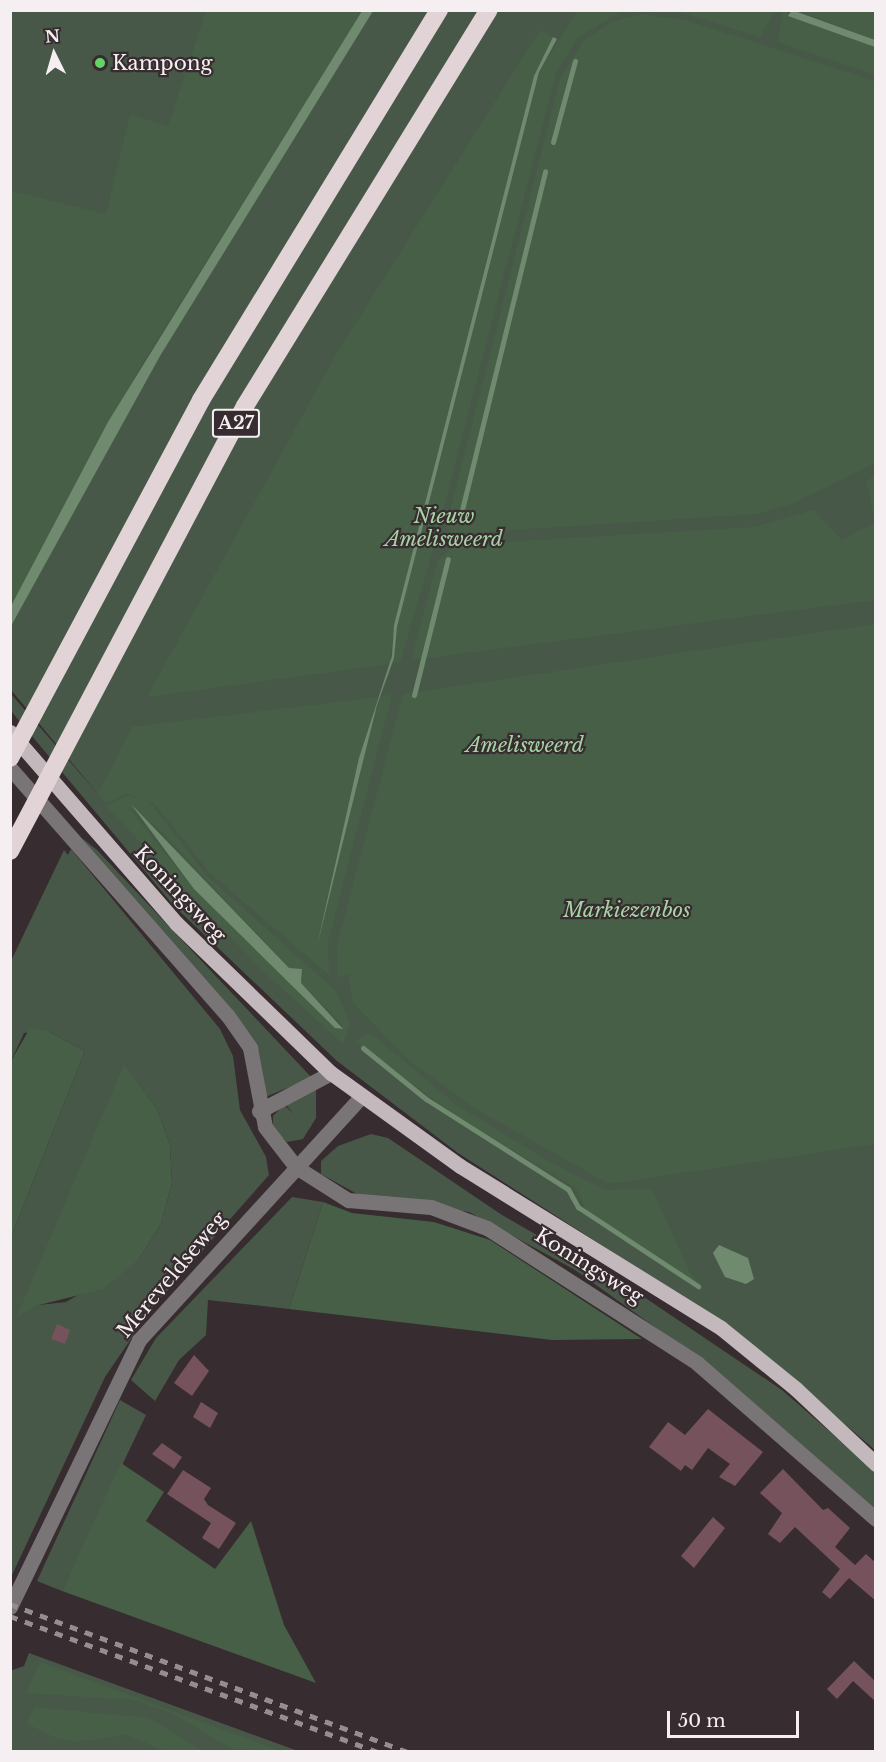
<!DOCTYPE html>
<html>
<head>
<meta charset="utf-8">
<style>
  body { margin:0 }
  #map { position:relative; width:886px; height:1762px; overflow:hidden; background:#372c2f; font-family:"Libre Baskerville",serif }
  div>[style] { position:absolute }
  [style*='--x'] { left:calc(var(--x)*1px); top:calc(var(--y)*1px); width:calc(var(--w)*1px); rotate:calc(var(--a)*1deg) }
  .green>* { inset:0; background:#485848 }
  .forest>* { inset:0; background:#465f46 }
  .water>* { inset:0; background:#6f8a6f }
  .stream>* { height:5px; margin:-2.5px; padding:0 2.5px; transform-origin:2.5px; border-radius:2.5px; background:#6f8a6f }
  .building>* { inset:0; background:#76525c }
  .minor>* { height:15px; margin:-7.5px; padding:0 7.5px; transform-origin:7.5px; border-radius:7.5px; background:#797475 }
  .major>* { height:15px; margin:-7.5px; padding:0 7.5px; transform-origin:7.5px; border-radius:7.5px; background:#c3b8bb }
  .highway>* { height:18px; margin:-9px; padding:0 9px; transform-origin:9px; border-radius:9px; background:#e1d3d6 }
  .rail>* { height:4.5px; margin-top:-2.25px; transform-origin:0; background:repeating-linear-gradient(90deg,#968d8f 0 8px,transparent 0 16px) }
  .dots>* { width:16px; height:16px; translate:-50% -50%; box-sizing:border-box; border:3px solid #372c2f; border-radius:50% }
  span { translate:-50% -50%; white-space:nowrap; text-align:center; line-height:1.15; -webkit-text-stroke:4.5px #372c2f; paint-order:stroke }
  .shield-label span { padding:2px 4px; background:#372c2f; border:2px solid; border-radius:4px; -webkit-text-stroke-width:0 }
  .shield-label { font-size:18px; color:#f6eff1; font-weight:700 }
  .poi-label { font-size:20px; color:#f6eff1 }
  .left { translate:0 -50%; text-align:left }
  .park-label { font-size:20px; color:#a5d3a4; font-style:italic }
  .street-label { font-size:20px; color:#f6eff1 }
  .frame { position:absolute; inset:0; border:12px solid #f6eff1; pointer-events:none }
  .north { position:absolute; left:24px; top:24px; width:60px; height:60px; -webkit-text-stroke:4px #372c2f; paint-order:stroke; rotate:355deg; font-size:16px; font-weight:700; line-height:24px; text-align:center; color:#f6eff1 }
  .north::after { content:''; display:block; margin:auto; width:21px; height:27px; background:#f6eff1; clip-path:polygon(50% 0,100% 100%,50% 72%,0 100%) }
  .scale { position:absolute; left:667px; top:1711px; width:132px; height:27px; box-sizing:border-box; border:3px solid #f6eff1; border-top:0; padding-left:8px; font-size:18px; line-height:21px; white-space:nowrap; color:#f6eff1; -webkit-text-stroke:4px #372c2f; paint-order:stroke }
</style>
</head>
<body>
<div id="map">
  <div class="green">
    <i style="clip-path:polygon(10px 11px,875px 11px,875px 1450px,790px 1377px,645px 1273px,458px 1153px,337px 1061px,174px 906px,11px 711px,11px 694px,98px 794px,11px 690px)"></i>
    <i style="clip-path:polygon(82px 838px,97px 850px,312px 1078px,265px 1097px,256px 1060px)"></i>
    <i style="clip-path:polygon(evenodd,71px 849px,220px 1029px,233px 1056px,240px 1110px,266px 1157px,269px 1175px,152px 1308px,105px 1377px,11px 1577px,11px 1237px,85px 1051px,48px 1031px,24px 1033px,11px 1061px,11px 961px,64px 850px,68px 855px,71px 849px,124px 1065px,157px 1109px,170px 1144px,172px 1183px,161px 1224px,139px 1259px,66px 1302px,39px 1305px,17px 1317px,124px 1065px)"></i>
    <i style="clip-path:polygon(316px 1088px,316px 1118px,303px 1139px,287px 1142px,273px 1128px,273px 1116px,284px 1105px,294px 1114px,285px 1104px)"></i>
    <i style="clip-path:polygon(371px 1134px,388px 1138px,502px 1215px,638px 1293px,782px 1390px,875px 1471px,875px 1511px,680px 1345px,575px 1270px,469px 1212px,359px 1195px,321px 1174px,321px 1161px,338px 1146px)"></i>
    <i style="clip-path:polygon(292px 1197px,323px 1202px,289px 1309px,208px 1300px,206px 1335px,179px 1360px,155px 1401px,131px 1380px,156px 1338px)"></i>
    <i style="clip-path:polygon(120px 1400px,146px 1415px,62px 1591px,37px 1581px)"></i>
    <i style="clip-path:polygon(29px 1653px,298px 1751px,11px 1751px,10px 1671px,24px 1666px)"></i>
  </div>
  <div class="forest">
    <i style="clip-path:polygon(206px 11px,362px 11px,139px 369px,11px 606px,11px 191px,106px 214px,130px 115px,168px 126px)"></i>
    <i style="clip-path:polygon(577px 11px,622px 11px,577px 38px,556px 73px,433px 550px,400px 663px,393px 664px,397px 627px,539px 72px)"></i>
    <i style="clip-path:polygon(677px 11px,775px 11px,760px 37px)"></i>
    <i style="clip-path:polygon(783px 11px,875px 47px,875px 75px,778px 42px)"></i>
    <i style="clip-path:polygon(798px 11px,875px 11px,875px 40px,852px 31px)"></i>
    <i style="clip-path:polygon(641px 14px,685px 20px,875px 81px,875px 463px,794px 503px,758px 514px,452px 534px,446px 527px,560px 79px,583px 41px,611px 22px)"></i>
    <i style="clip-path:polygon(540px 30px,553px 37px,534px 76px,394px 625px,390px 664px,147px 697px,337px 353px)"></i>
    <i style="clip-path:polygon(875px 476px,875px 600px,411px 660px,438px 559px,455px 545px,754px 527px,813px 510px,842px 540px,875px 522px,866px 481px)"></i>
    <i style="clip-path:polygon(875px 624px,875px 1144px,609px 1184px,476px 1109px,410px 1061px,353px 1003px,348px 974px,338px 978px,337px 945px,403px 694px)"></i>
    <i style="clip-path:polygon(392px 695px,328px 942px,329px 975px,209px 872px,155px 804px,126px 793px,106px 803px,98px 794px,132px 727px,378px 697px,317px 946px,377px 705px,380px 696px)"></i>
    <i style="clip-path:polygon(evenodd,126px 796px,143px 798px,153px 806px,207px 876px,336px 991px,350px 1023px,343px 1044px,262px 970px,106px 806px,126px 796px,127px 806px,157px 827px,289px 968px,303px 970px,301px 983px,342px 1024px,338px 1030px,194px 889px,127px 806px)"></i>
    <i style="clip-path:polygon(30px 1028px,48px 1031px,85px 1051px,11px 1237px,11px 1061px)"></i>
    <i style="clip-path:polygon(365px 1035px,373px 1035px,455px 1104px,548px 1161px,605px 1190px,652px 1189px,690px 1273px,704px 1291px,586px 1209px,576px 1188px,460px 1119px,355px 1041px)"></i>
    <i style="clip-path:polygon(124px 1064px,157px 1109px,170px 1144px,172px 1183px,161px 1224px,139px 1259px,103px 1289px,39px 1305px,16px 1318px)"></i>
    <i style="clip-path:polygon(323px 1202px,352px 1213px,434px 1222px,490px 1240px,642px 1339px,552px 1340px,289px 1309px)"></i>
    <i style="clip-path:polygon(121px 1463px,164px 1492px,146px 1521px,215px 1569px,251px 1521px,284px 1625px,316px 1683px,62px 1591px)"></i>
    <i style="clip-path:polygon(40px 1662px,280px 1751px,232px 1749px,174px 1714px,135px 1700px,26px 1693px)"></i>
    <i style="clip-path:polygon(35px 1707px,149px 1718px,203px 1751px,165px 1751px,128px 1735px,74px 1742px,54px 1737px,26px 1723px)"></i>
  </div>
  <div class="water">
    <i style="clip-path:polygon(792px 10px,875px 40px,875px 47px,788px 16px)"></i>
    <i style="clip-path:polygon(362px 11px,373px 11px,160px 356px,11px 626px,11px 606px,108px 422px)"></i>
    <i style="clip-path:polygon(553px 37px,557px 39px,539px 72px,397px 627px,394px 658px,377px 705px,317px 946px,359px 758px,392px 656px,394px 625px,534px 76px)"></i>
    <i style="clip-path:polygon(131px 804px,289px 968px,302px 969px,301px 983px,343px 1029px,335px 1028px,194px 889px)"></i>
    <i style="clip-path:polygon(719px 1245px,748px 1258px,754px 1279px,746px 1284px,725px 1277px,713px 1253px)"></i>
  </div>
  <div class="stream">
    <i style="--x:553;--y:142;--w:84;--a:-74.8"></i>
    <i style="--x:460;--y:518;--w:357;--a:-76.2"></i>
    <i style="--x:414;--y:695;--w:140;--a:-76"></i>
    <i style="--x:363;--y:1048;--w:81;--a:39"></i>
    <i style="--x:426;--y:1099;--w:168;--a:32.4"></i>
    <i style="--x:568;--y:1189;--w:21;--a:61"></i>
    <i style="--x:578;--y:1207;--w:144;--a:33.4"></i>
  </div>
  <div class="building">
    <i style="clip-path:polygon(57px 1324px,70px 1330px,65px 1344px,51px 1339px)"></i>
    <i style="clip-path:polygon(194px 1355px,209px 1371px,192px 1396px,174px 1383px)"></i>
    <i style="clip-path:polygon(201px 1402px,218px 1413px,210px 1428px,193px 1417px)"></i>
    <i style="clip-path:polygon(708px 1409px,763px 1452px,735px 1486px,719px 1477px,730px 1464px,708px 1448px,692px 1470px,685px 1465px,681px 1471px,649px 1447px,668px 1422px,685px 1435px)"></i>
    <i style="clip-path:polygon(162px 1443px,182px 1457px,174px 1469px,152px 1454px)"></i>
    <i style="clip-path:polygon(783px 1469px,823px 1510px,828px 1508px,850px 1528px,835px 1547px,855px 1565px,866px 1554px,876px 1563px,876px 1601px,849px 1578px,830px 1599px,822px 1592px,840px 1569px,795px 1527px,780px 1543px,768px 1534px,782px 1513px,760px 1493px)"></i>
    <i style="clip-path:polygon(183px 1470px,211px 1488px,204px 1499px,208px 1505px,236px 1523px,219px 1549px,202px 1538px,211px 1523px,167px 1494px)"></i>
    <i style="clip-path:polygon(713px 1517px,725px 1528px,694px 1568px,681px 1556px)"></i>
    <i style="clip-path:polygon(854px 1661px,876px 1682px,876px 1702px,853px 1681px,837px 1699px,827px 1689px)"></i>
  </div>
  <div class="minor">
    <i style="--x:10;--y:768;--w:330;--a:48.7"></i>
    <i style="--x:228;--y:1016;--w:39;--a:55"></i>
    <i style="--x:250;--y:1048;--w:80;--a:79.2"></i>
    <i style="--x:265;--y:1127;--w:51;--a:52.2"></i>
    <i style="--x:296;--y:1167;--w:62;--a:32.4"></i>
    <i style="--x:348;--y:1200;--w:83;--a:4.8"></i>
    <i style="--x:431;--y:1207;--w:60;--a:20.6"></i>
    <i style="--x:487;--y:1228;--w:250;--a:32.7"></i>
    <i style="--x:697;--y:1363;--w:237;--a:41.1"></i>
    <i style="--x:259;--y:1111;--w:81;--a:-27.8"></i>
    <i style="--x:10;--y:1607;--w:297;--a:-64.2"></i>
    <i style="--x:139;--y:1340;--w:329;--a:-47.6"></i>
  </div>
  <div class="major">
    <i style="--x:10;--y:732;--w:253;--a:49"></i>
    <i style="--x:176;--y:923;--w:216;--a:44.1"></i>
    <i style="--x:331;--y:1073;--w:159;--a:35.8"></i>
    <i style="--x:460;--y:1166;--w:307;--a:31.8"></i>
    <i style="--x:721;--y:1328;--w:97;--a:39.1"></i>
    <i style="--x:796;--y:1389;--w:110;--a:43.2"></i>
  </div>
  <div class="highway">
    <i style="--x:10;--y:758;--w:406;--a:-61.9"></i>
    <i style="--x:201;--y:400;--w:457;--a:-58.6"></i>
    <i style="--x:10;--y:851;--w:503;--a:-62.16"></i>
    <i style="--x:245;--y:406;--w:465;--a:-58.4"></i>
  </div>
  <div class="rail">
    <i style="--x:10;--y:1604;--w:426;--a:20.4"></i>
    <i style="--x:10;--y:1616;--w:391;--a:20.3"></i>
  </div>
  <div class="dots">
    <i style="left:100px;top:63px;background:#64d468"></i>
  </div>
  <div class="shield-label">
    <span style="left:236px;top:423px">A27</span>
  </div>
  <div class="poi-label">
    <span class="left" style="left:112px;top:63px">Kampong</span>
  </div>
  <div class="park-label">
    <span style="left:444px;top:528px">Nieuw<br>Amelisweerd</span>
    <span style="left:525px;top:745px">Amelisweerd</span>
    <span style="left:627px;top:910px">Markiezenbos</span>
  </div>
  <div class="street-label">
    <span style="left:180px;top:894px;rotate:47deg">Koningsweg</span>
    <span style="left:589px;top:1266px;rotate:32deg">Koningsweg</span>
    <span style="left:172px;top:1275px;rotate:-50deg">Mereveldseweg</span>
  </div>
  <div class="frame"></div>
  <div class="north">N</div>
  <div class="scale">50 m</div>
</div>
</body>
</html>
